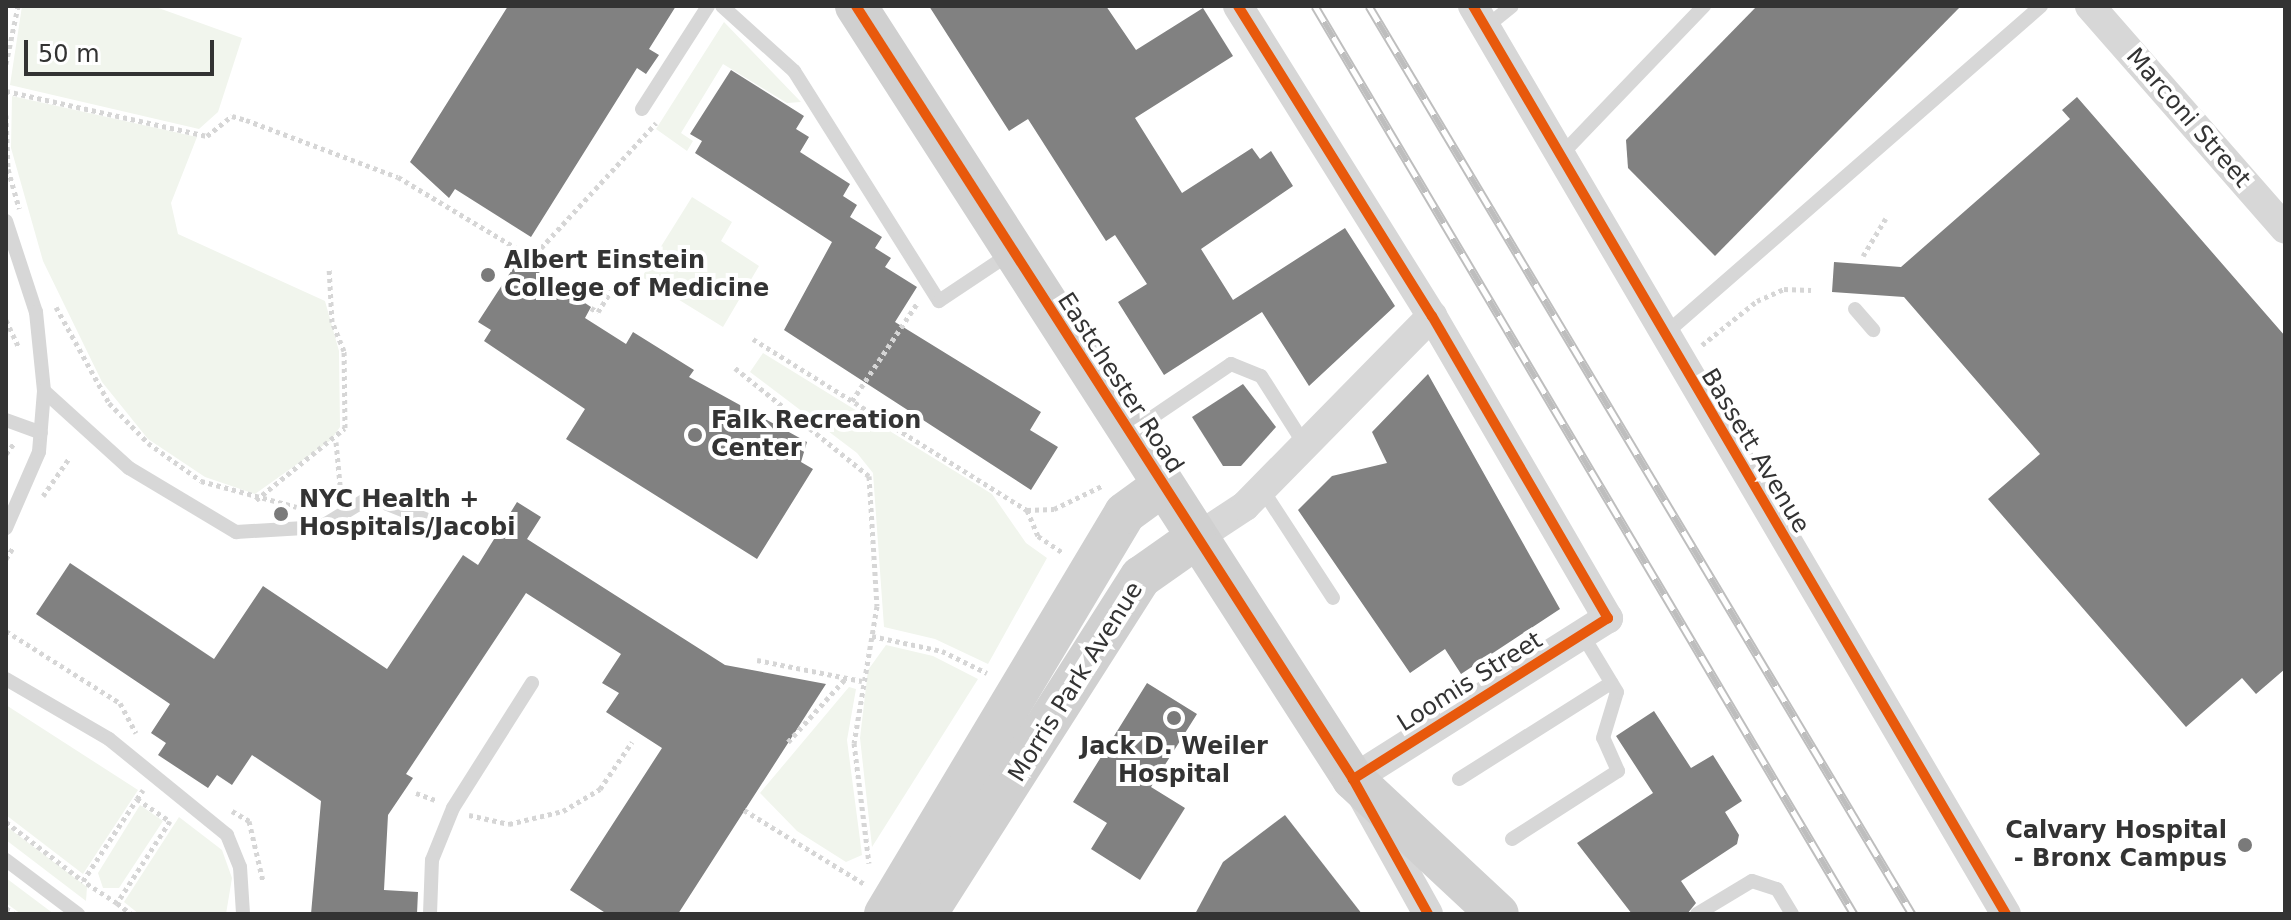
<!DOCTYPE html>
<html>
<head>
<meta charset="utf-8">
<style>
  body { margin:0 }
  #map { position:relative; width:2291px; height:920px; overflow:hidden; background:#fff; font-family:"DejaVu Sans",sans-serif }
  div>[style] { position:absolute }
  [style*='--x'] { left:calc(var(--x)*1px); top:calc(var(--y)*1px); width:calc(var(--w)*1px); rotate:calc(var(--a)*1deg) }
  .green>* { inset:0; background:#f1f5ed }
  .building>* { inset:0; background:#818181 }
  .path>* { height:5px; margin-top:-2.5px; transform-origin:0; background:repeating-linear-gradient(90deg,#d6d6d6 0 4px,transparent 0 8px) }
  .service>* { height:14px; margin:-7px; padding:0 7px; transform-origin:7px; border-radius:7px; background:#d7d7d7 }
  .minor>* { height:30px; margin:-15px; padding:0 15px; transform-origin:15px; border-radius:15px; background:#d7d7d7 }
  .secondary>* { height:42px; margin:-21px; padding:0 21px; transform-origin:21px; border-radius:21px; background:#d0d0d0 }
  .rail>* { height:9px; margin-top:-4.5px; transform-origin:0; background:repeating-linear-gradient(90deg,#fff 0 18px,#bebebe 0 36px); box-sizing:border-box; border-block:2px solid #bebebe }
  .cycleway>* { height:10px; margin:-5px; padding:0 5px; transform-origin:5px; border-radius:5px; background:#e8590c }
  .dots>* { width:22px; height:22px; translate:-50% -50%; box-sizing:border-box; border:4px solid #fff; border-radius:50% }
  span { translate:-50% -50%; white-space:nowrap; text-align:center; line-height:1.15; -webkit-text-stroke:8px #fff; paint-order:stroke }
  .street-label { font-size:24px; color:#333 }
  .poi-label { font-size:24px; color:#333; font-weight:700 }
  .left { translate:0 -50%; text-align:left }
  .right { translate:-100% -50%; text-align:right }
  .frame { position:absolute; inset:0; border:8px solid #333; pointer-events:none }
  .scale { position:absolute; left:24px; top:40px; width:190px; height:36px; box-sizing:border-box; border:4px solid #333; border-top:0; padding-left:10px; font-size:24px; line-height:28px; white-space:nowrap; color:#333; -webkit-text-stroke:6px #fff; paint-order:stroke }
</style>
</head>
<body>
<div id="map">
  <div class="green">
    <i style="clip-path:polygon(22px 6px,153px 6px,242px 38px,218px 112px,199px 129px,10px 85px)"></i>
    <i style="clip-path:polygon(724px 22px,801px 102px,787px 103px,723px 64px,681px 133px,693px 141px,687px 151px,656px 129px)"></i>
    <i style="clip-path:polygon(12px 96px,197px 137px,171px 203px,178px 234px,325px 301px,339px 351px,340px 427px,331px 440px,255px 494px,205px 477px,148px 439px,102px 382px,43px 261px,11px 148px)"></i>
    <i style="clip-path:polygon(692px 197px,732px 222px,721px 241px,759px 266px,723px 327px,642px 277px)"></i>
    <i style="clip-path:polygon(763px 353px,992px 494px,1026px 543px,1047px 558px,988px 664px,935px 639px,884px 627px,873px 473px,857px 453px,750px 372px)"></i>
    <i style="clip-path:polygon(886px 645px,933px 656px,978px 679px,872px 847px,860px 738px,868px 670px)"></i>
    <i style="clip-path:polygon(849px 687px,856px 689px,847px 740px,862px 855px,846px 862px,797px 831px,760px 793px)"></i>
    <i style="clip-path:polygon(6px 705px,138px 790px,83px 874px,6px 815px)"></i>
    <i style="clip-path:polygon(140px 805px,163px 821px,119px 888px,103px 888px,98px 873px)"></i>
    <i style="clip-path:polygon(179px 817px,222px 850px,232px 878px,226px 914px,139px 914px,124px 902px)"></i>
    <i style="clip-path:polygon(6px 826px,87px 887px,86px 901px,6px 840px)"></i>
    <i style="clip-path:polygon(6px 878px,54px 914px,21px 914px,6px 903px)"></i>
  </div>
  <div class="building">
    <i style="clip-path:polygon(508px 6px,676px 6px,649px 49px,659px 55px,646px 74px,637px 68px,531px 237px,455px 189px,449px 198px,410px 162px)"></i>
    <i style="clip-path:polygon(929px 6px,1106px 6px,1136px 50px,1203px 8px,1233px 56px,1135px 118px,1182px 193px,1252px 148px,1260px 159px,1271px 151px,1293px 186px,1201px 249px,1233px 300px,1345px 228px,1395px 306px,1309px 386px,1262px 312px,1164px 375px,1118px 302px,1147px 284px,1115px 235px,1106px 241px,1028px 119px,1009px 131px)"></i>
    <i style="clip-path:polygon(1757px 6px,1961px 6px,1715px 256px,1628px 168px,1626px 140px)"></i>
    <i style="clip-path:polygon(731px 70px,804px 116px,796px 129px,809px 137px,800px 152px,850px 184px,843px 196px,857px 205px,850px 217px,882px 237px,875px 248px,891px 258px,885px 267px,917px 287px,895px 322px,1041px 412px,1030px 430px,1058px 447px,1031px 490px,784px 330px,832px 242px,695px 153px,702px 141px,690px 134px)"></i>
    <i style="clip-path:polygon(2077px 97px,2285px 336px,2285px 669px,2256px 694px,2242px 678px,2186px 727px,1988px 499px,2040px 454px,1904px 297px,1832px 292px,1834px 262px,1901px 267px,2070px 119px,2062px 110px)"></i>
    <i style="clip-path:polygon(519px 259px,591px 307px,585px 318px,626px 344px,633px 332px,694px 370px,689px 377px,807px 442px,801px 462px,813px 469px,757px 559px,566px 439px,585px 409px,484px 341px,491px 330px,478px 322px)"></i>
    <i style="clip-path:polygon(1428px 374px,1560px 609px,1461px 674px,1445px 649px,1410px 673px,1298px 510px,1332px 476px,1387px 463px,1372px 432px)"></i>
    <i style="clip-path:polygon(1243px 384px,1276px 427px,1241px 466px,1223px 466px,1192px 417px)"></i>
    <i style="clip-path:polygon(517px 502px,541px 517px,527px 539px,725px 665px,826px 684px,678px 914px,607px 914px,570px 890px,662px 748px,606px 712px,619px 693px,602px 683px,621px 654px,526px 593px,406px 774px,413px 778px,388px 815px,384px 890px,418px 892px,417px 914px,311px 914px,321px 801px,252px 755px,232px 785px,217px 775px,208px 788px,158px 755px,166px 743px,151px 733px,170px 704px,36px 614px,70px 563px,214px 659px,263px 586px,387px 669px,463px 555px,478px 565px)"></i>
    <i style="clip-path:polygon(1147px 683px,1197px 714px,1151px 787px,1185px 808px,1140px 880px,1091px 849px,1107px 823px,1073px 802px)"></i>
    <i style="clip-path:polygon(1654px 711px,1691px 768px,1713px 755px,1742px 801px,1725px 812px,1739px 835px,1737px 844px,1681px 881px,1696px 903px,1687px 914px,1632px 914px,1577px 843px,1653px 793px,1616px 736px)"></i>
    <i style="clip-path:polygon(1285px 815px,1362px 914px,1195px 914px,1223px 862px)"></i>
  </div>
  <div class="path">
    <i style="--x:6;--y:64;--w:59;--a:-78.3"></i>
    <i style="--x:6;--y:91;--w:206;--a:12.6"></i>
    <i style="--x:207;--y:136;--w:32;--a:-39"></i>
    <i style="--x:232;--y:116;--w:15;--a:16"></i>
    <i style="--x:246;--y:120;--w:162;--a:20.6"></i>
    <i style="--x:398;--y:177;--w:144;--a:31"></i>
    <i style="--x:521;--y:251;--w:20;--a:-9"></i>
    <i style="--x:541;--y:248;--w:170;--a:-47.4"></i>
    <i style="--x:6;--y:115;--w:54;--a:87.9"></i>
    <i style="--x:8;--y:169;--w:41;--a:74.2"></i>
    <i style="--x:1863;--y:256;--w:44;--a:-58.8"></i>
    <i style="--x:56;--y:307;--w:110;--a:61.1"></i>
    <i style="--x:109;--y:403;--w:56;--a:45.7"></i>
    <i style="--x:148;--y:443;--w:65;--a:35.6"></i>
    <i style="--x:201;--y:481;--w:99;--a:15.2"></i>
    <i style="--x:591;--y:308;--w:8;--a:30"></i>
    <i style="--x:598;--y:312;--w:25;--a:-58"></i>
    <i style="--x:6;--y:320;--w:29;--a:65"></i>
    <i style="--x:753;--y:339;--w:323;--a:32"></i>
    <i style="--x:1027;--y:510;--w:27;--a:-2"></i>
    <i style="--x:1054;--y:509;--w:53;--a:-25.6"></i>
    <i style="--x:1702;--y:345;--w:70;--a:-38.7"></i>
    <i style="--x:1757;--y:301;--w:30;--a:-24"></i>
    <i style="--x:1784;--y:289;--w:27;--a:2"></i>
    <i style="--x:735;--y:368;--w:172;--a:38.9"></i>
    <i style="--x:869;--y:476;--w:130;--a:86.5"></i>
    <i style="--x:877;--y:606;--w:139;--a:99.5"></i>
    <i style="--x:854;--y:743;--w:121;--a:82.9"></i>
    <i style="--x:852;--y:401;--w:119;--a:-56.3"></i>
    <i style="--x:336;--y:442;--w:53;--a:84.6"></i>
    <i style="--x:6;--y:454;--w:15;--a:-53"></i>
    <i style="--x:43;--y:496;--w:47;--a:-55.3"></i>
    <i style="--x:256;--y:500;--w:114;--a:-39"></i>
    <i style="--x:345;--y:428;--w:77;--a:-90.7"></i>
    <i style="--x:344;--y:351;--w:31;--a:-112"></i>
    <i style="--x:332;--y:322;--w:55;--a:-93.1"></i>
    <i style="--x:1027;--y:510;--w:28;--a:67"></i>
    <i style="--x:1038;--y:536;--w:30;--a:34"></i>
    <i style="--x:6;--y:559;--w:15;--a:-58"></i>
    <i style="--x:6;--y:631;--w:135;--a:32.3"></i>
    <i style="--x:120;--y:703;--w:34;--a:62"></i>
    <i style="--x:872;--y:636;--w:72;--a:12.1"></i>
    <i style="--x:942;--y:651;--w:50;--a:26.1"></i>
    <i style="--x:757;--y:660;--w:107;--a:11.3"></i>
    <i style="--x:788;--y:742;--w:86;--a:-47.8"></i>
    <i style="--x:416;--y:793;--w:23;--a:20"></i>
    <i style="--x:137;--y:799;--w:40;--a:34"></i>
    <i style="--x:170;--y:821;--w:98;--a:122.9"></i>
    <i style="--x:117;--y:903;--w:40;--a:-147.1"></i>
    <i style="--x:83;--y:881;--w:98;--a:-56.6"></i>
    <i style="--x:137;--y:799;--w:11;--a:-56"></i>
    <i style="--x:744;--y:810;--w:143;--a:31.6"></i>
    <i style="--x:232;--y:811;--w:20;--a:30"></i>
    <i style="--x:249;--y:821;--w:62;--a:76.9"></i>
    <i style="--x:469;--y:815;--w:41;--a:12.7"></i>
    <i style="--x:509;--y:824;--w:56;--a:-13.5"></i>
    <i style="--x:563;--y:811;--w:43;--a:-30.7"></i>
    <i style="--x:600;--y:789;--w:57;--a:-55.8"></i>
    <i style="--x:6;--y:822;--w:97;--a:37.5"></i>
    <i style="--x:117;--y:903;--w:18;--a:38"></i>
    <i style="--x:6;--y:908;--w:10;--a:37"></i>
  </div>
  <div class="service">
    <i style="--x:722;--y:6;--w:97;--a:42.1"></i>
    <i style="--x:794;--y:71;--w:272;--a:57.8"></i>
    <i style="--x:939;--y:301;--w:87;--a:-33.7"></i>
    <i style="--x:1486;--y:27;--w:33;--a:-39"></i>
    <i style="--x:642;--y:109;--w:122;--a:-57.3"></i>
    <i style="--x:1560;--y:156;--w:208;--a:-46.2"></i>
    <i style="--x:6;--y:221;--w:96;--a:71.8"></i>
    <i style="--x:36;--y:312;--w:79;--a:84.2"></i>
    <i style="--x:44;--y:391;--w:61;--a:94.7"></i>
    <i style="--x:39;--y:452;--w:83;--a:113.5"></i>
    <i style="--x:1855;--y:309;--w:28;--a:49"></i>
    <i style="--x:1665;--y:334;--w:499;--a:-41.1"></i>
    <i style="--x:44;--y:391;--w:115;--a:42.2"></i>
    <i style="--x:129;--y:468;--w:125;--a:30.9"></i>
    <i style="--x:236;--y:532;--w:85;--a:-3.4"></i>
    <i style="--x:321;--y:527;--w:57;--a:-31.5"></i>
    <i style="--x:370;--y:497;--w:72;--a:21.9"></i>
    <i style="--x:6;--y:420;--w:37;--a:20"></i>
    <i style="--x:1135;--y:429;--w:116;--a:-34.1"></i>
    <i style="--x:1231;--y:364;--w:32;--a:22"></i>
    <i style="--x:1261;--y:376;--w:82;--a:57.5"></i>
    <i style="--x:1262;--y:489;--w:130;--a:56.9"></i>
    <i style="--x:6;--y:679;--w:119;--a:30.2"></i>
    <i style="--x:109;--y:739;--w:152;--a:39.1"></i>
    <i style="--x:227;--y:835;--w:35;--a:68"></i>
    <i style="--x:240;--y:867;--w:47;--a:86.3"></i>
    <i style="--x:1459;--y:779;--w:180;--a:-32.3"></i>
    <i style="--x:1512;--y:839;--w:126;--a:-32.7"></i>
    <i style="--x:1618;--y:771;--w:36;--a:-114"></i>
    <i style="--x:1603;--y:738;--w:48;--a:-73.1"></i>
    <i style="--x:1617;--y:692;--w:68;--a:-121.1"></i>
    <i style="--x:6;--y:860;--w:90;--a:36.9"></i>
    <i style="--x:430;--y:914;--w:54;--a:-87.9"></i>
    <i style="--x:432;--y:860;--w:56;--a:-68"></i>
    <i style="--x:453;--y:808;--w:148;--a:-57.7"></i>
    <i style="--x:1697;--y:914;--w:64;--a:-31"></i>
    <i style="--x:1752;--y:881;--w:26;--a:18"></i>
    <i style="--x:1777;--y:889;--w:29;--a:59"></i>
  </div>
  <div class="minor">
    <i style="--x:1238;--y:6;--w:366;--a:58"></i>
    <i style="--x:1432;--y:316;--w:350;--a:59.8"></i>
    <i style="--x:1608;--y:618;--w:302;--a:147.7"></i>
    <i style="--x:1353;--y:779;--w:154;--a:60.9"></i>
    <i style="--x:1473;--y:6;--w:1053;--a:59.59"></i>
    <i style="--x:2090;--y:6;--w:296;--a:48.8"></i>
    <i style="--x:1195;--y:539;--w:60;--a:-33.4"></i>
    <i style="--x:1245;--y:506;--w:267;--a:-45.5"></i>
  </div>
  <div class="secondary">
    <i style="--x:856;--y:6;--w:919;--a:57.26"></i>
    <i style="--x:1353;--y:779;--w:198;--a:43"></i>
    <i style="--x:885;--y:914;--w:467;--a:-59.1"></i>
    <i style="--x:1125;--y:513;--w:46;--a:-36.1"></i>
    <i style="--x:926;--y:914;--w:400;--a:-57.5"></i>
    <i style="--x:1141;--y:577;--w:66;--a:-35.1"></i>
  </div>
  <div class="rail">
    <i style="--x:1315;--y:6;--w:1056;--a:59.31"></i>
    <i style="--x:1369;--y:6;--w:1058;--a:59.12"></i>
  </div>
  <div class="cycleway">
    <i style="--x:856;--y:6;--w:919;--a:57.26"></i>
    <i style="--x:1353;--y:779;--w:154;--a:60.9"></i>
    <i style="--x:1238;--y:6;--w:366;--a:58"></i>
    <i style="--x:1432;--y:316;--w:350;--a:59.8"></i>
    <i style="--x:1608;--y:618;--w:302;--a:147.7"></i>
    <i style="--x:1473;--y:6;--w:1053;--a:59.59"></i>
  </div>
  <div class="dots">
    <i style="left:488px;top:275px;background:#7a7a7a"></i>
    <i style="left:695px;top:435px;background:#7a7a7a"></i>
    <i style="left:281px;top:514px;background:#7a7a7a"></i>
    <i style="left:1174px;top:718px;background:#7a7a7a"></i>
    <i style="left:2245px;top:845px;background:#7a7a7a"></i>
  </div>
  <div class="street-label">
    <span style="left:2188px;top:118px;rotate:49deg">Marconi Street</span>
    <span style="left:1120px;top:383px;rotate:57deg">Eastchester Road</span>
    <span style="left:1755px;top:451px;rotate:59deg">Bassett Avenue</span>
    <span style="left:1076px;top:682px;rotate:-58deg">Morris Park Avenue</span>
    <span style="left:1470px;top:682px;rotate:-32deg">Loomis Street</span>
  </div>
  <div class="poi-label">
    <span class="left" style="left:504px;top:275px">Albert Einstein<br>College of Medicine</span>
    <span class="left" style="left:711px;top:435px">Falk Recreation<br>Center</span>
    <span class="left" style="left:299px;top:514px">NYC Health +<br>Hospitals/Jacobi</span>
    <span style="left:1174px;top:761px">Jack D. Weiler<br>Hospital</span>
    <span class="right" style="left:2227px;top:845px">Calvary Hospital<br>- Bronx Campus</span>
  </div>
  <div class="frame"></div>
  <div class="scale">50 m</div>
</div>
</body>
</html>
